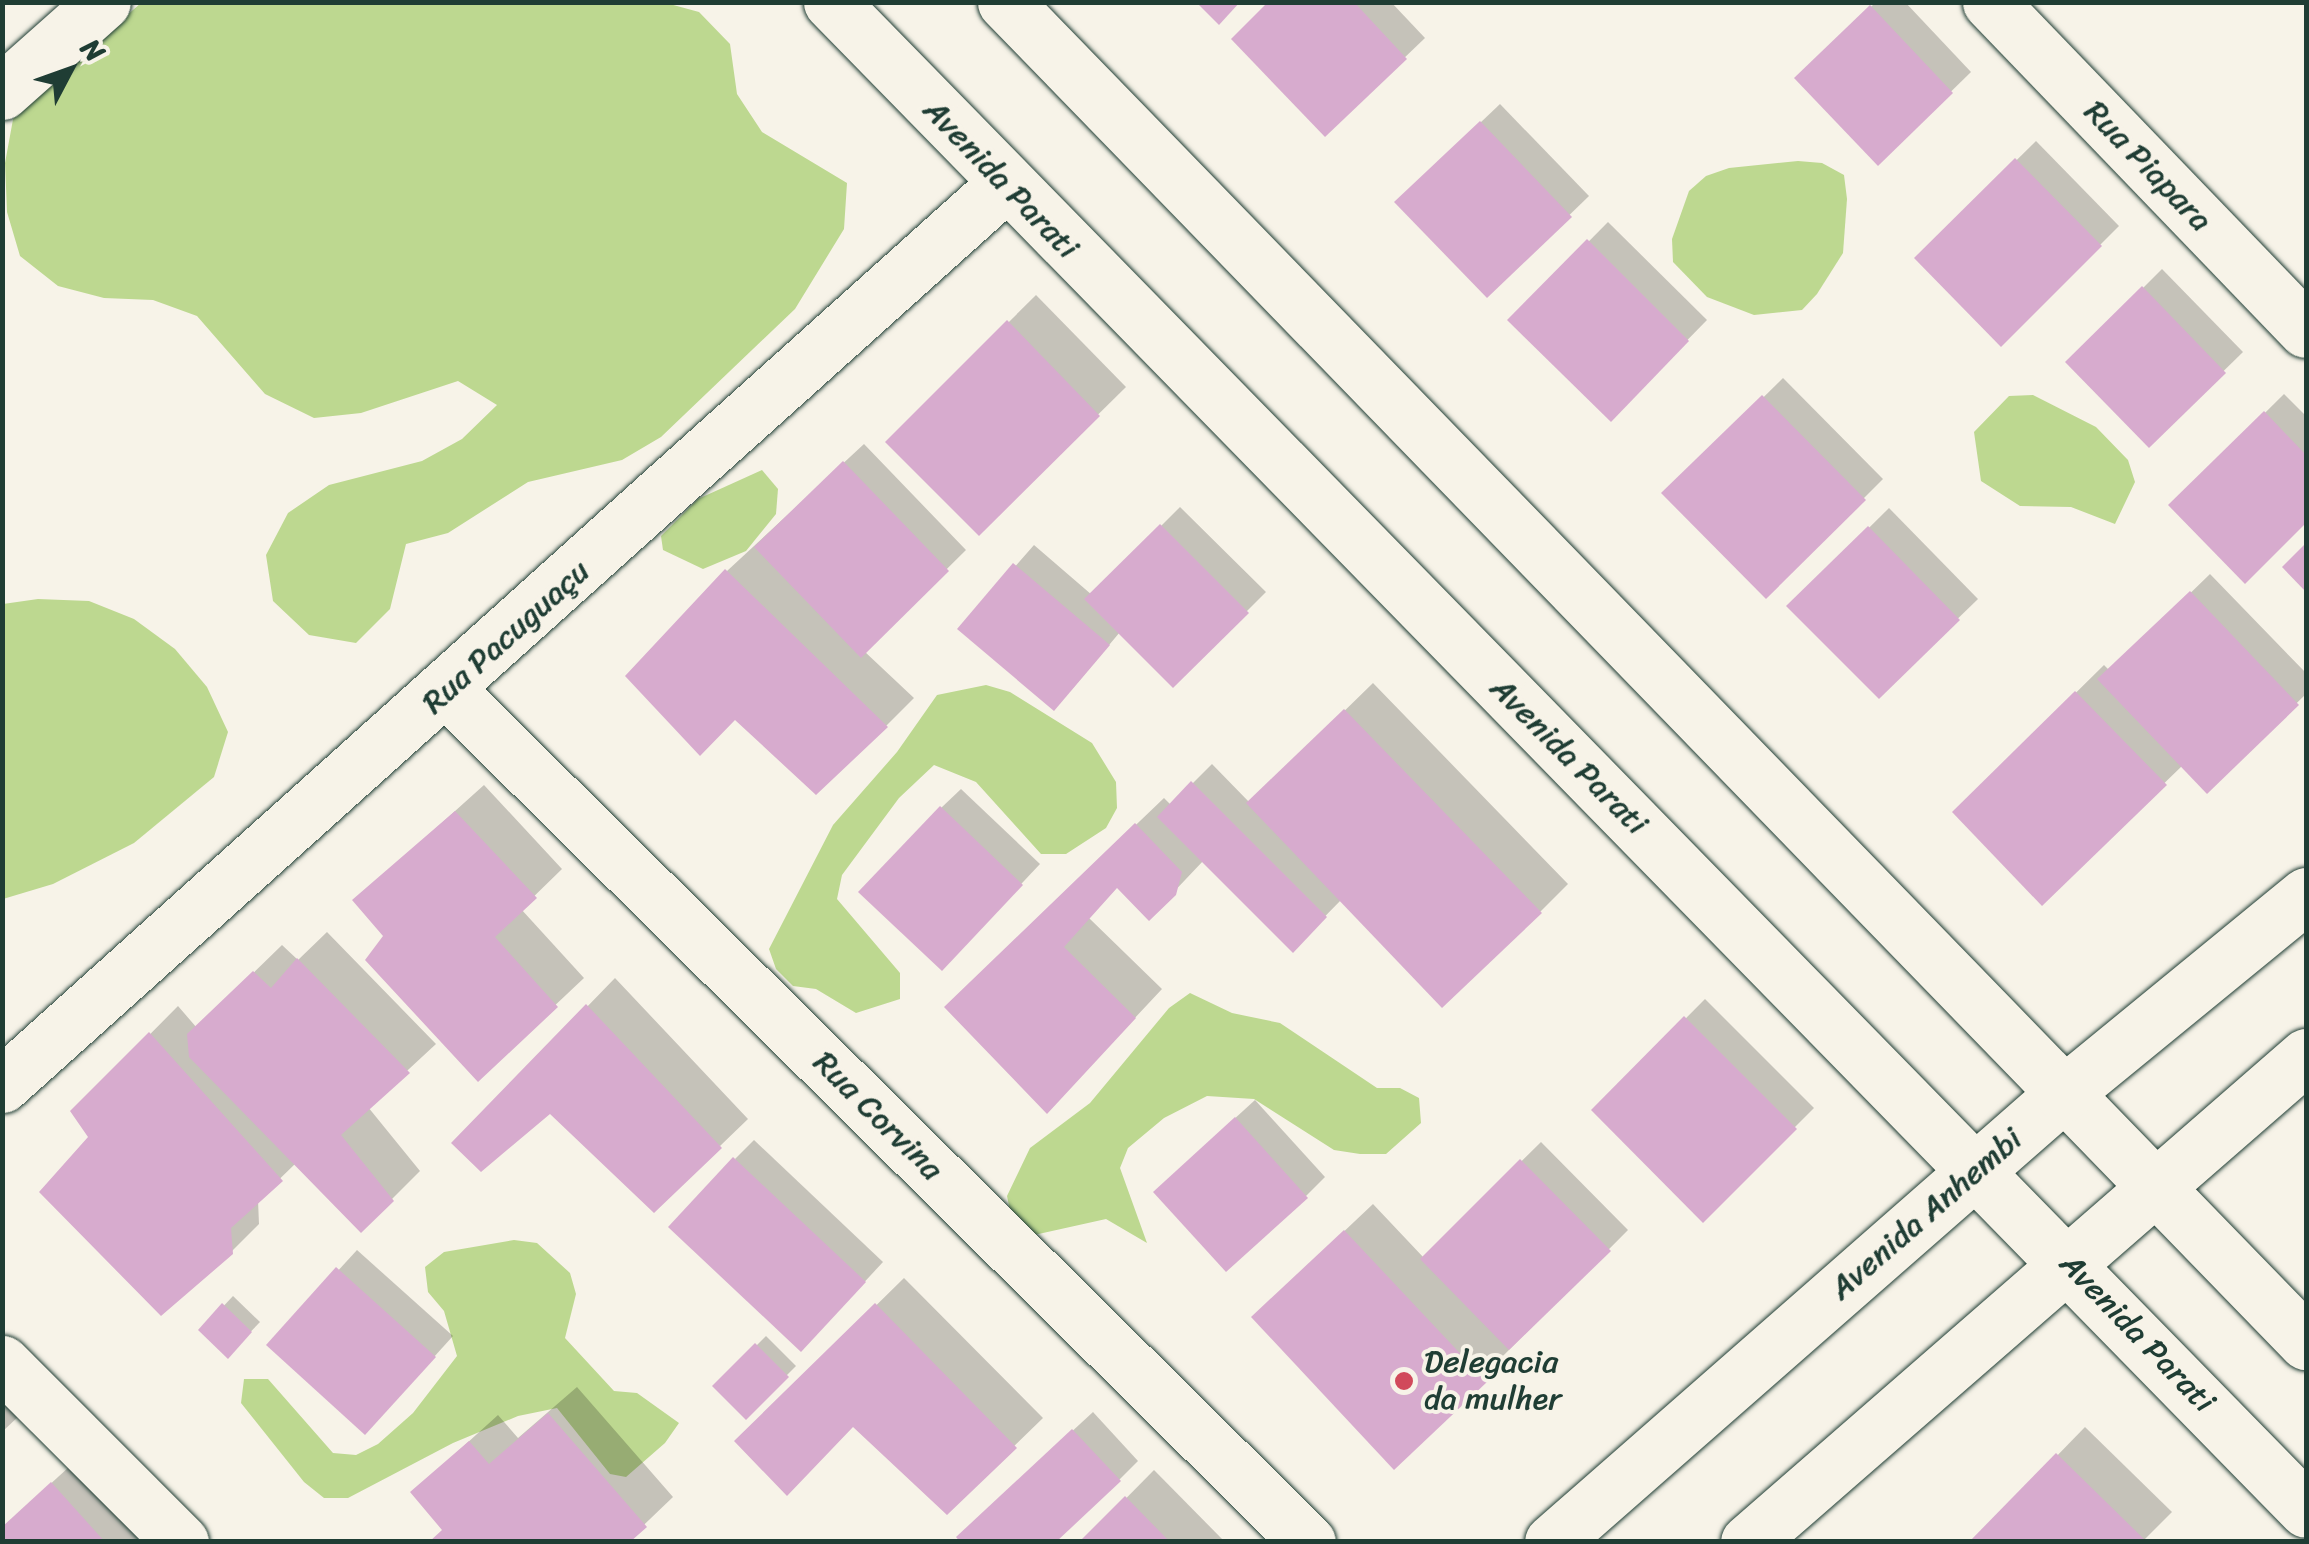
<!DOCTYPE html>
<html>
<head>
<meta charset="utf-8">
<style>
  body { margin:0 }
  #map { position:relative; width:2309px; height:1544px; overflow:hidden; background:#f7f3e8; font-family:Sriracha,sans-serif }
  div>[style] { position:absolute }
  [style*='--x'] { left:calc(var(--x)*1px); top:calc(var(--y)*1px); width:calc(var(--w)*1px); rotate:calc(var(--a)*1deg) }
  .green>* { inset:0; background:#bdd890 }
  .shadow>* { inset:0; background:#0003 }
  .building>* { inset:0; background:#d7abce }
  .roads { filter:drop-shadow(0 0 2px #1f3d34) drop-shadow(0 0 2px #1f3d34) }
  .minor>* { height:55px; margin:-27.5px; padding:0 27.5px; transform-origin:27.5px; border-radius:27.5px; background:#f7f3e8 }
  .tertiary>* { height:55px; margin:-27.5px; padding:0 27.5px; transform-origin:27.5px; border-radius:27.5px; background:#f7f3e8 }
  .dots>* { width:28px; height:28px; translate:-50% -50%; box-sizing:border-box; border:5px solid #f7f3e8; border-radius:50% }
  span { translate:-50% -50%; white-space:nowrap; text-align:center; line-height:1.15; -webkit-text-stroke:8px #f7f3e8; paint-order:stroke }
  .street-label { font-size:32px; color:#1f3d34 }
  .poi-label { font-size:32px; color:#1f3d34 }
  .left { translate:0 -50%; text-align:left }
  .frame { position:absolute; inset:0; border:5px solid #1f3d34; pointer-events:none }
  .north { position:absolute; left:20px; top:20px; width:100px; height:100px; -webkit-text-stroke:8px #f7f3e8; paint-order:stroke; rotate:49deg; font-size:28px; font-weight:700; line-height:40px; text-align:center; color:#1f3d34 }
  .north::after { content:''; display:block; margin:auto; width:35px; height:45px; background:#1f3d34; clip-path:polygon(50% 0,100% 100%,50% 72%,0 100%) }
</style>
</head>
<body>
<div id="map">
  <div class="green">
    <i style="clip-path:polygon(141px 3px,666px 3px,699px 12px,730px 44px,737px 94px,762px 132px,847px 183px,844px 229px,795px 309px,661px 437px,622px 460px,528px 482px,448px 533px,406px 544px,390px 609px,356px 643px,309px 635px,273px 601px,266px 555px,288px 513px,329px 485px,422px 461px,462px 439px,497px 405px,458px 381px,361px 413px,314px 418px,265px 394px,197px 316px,153px 300px,104px 298px,58px 286px,20px 256px,7px 212px,5px 163px,14px 114px)"></i>
    <i style="clip-path:polygon(1798px 161px,1822px 163px,1844px 175px,1847px 199px,1843px 253px,1817px 294px,1802px 310px,1754px 315px,1707px 297px,1673px 262px,1672px 239px,1689px 191px,1706px 176px,1729px 168px)"></i>
    <i style="clip-path:polygon(2033px 395px,2096px 427px,2128px 460px,2135px 482px,2115px 524px,2071px 507px,2020px 506px,1981px 481px,1974px 432px,2009px 396px)"></i>
    <i style="clip-path:polygon(762px 470px,778px 489px,776px 514px,746px 551px,703px 569px,663px 550px,661px 536px,698px 499px)"></i>
    <i style="clip-path:polygon(38px 599px,89px 601px,134px 619px,175px 649px,207px 687px,228px 732px,214px 777px,134px 843px,53px 884px,3px 899px,3px 604px)"></i>
    <i style="clip-path:polygon(986px 685px,1010px 692px,1092px 743px,1116px 782px,1117px 808px,1106px 828px,1066px 854px,1041px 854px,976px 782px,934px 765px,899px 798px,842px 875px,837px 899px,900px 973px,900px 999px,856px 1013px,816px 989px,793px 986px,776px 969px,769px 949px,833px 825px,897px 752px,937px 695px)"></i>
    <i style="clip-path:polygon(1190px 993px,1232px 1013px,1280px 1023px,1377px 1088px,1400px 1088px,1419px 1098px,1421px 1123px,1386px 1154px,1360px 1154px,1334px 1150px,1254px 1099px,1207px 1096px,1164px 1118px,1128px 1148px,1120px 1168px,1147px 1243px,1106px 1219px,1034px 1235px,1012px 1220px,1007px 1196px,1030px 1148px,1090px 1103px,1169px 1008px)"></i>
    <i style="clip-path:polygon(514px 1240px,537px 1243px,570px 1273px,576px 1294px,565px 1338px,614px 1391px,637px 1393px,679px 1423px,665px 1443px,626px 1477px,610px 1474px,557px 1408px,518px 1416px,453px 1443px,348px 1498px,324px 1498px,304px 1482px,241px 1403px,244px 1379px,268px 1379px,333px 1453px,356px 1455px,378px 1444px,413px 1413px,457px 1356px,444px 1311px,428px 1292px,425px 1267px,444px 1252px)"></i>
  </div>
  <div class="shadow">
    <i style="clip-path:polygon(1271px 2px,1391px 2px,1425px 38px,1326px 133px)"></i>
    <i style="clip-path:polygon(1876px 2px,1905px 2px,1971px 72px,1878px 163px,1798px 78px)"></i>
    <i style="clip-path:polygon(1500px 104px,1589px 196px,1487px 295px,1417px 183px)"></i>
    <i style="clip-path:polygon(2036px 141px,2119px 226px,2001px 344px,1917px 258px)"></i>
    <i style="clip-path:polygon(1608px 222px,1707px 320px,1611px 418px,1511px 320px)"></i>
    <i style="clip-path:polygon(2162px 269px,2243px 352px,2149px 444px,2069px 362px)"></i>
    <i style="clip-path:polygon(1036px 295px,1126px 387px,979px 532px,888px 442px)"></i>
    <i style="clip-path:polygon(1783px 378px,1883px 479px,1766px 596px,1665px 494px)"></i>
    <i style="clip-path:polygon(2284px 394px,2306px 416px,2306px 520px,2245px 580px,2172px 505px)"></i>
    <i style="clip-path:polygon(864px 444px,966px 550px,864px 651px,914px 698px,886px 726px,735px 717px,727px 571px)"></i>
    <i style="clip-path:polygon(1180px 507px,1266px 592px,1173px 685px,1120px 632px,1073px 688px,960px 629px,1034px 545px,1092px 595px)"></i>
    <i style="clip-path:polygon(1889px 508px,1978px 599px,1879px 695px,1790px 606px)"></i>
    <i style="clip-path:polygon(2210px 574px,2306px 673px,2306px 694px,2207px 790px,2183px 765px,2042px 902px,1955px 812px,2104px 665px,2110px 671px)"></i>
    <i style="clip-path:polygon(1373px 683px,1568px 884px,1540px 912px,1342px 899px,1293px 949px,1204px 860px,1149px 918px,1118px 886px,1089px 918px,1162px 989px,1074px 1083px,975px 979px,1164px 798px,1171px 805px,1212px 764px,1250px 803px)"></i>
    <i style="clip-path:polygon(484px 785px,562px 869px,521px 909px,584px 978px,478px 1078px,386px 935px,356px 900px)"></i>
    <i style="clip-path:polygon(961px 789px,1040px 864px,961px 948px,941px 808px)"></i>
    <i style="clip-path:polygon(327px 932px,436px 1044px,368px 1107px,420px 1171px,361px 1230px,296px 1163px,258px 1200px,259px 1224px,231px 1252px,91px 1137px,74px 1111px,178px 1006px,197px 1028px,282px 945px,298px 960px)"></i>
    <i style="clip-path:polygon(615px 978px,748px 1119px,720px 1146px,550px 1111px,455px 1143px)"></i>
    <i style="clip-path:polygon(1705px 999px,1814px 1108px,1703px 1219px,1595px 1110px)"></i>
    <i style="clip-path:polygon(1255px 1100px,1325px 1177px,1306px 1196px,1175px 1173px)"></i>
    <i style="clip-path:polygon(754px 1140px,883px 1262px,820px 1330px,735px 1159px)"></i>
    <i style="clip-path:polygon(1541px 1142px,1628px 1230px,1394px 1466px,1282px 1290px,1373px 1204px,1424px 1258px)"></i>
    <i style="clip-path:polygon(357px 1250px,453px 1336px,384px 1412px,270px 1345px)"></i>
    <i style="clip-path:polygon(904px 1278px,1043px 1418px,947px 1511px,853px 1424px,738px 1441px)"></i>
    <i style="clip-path:polygon(233px 1296px,260px 1322px,228px 1355px,202px 1329px)"></i>
    <i style="clip-path:polygon(766px 1336px,796px 1366px,746px 1416px,716px 1386px)"></i>
    <i style="clip-path:polygon(2px 1359px,38px 1398px,2px 1432px)"></i>
    <i style="clip-path:polygon(577px 1387px,673px 1497px,626px 1542px,445px 1529px,413px 1492px,498px 1415px,518px 1438px)"></i>
    <i style="clip-path:polygon(1093px 1412px,1138px 1461px,1119px 1480px,978px 1518px)"></i>
    <i style="clip-path:polygon(2085px 1427px,2172px 1512px,2142px 1542px,1973px 1542px)"></i>
    <i style="clip-path:polygon(80px 1457px,158px 1542px,2px 1542px,2px 1528px)"></i>
    <i style="clip-path:polygon(1154px 1470px,1225px 1542px,1083px 1542px)"></i>
  </div>
  <div class="building">
    <i style="clip-path:polygon(1196px 2px,1240px 2px,1219px 25px)"></i>
    <i style="clip-path:polygon(1268px 2px,1354px 2px,1407px 59px,1325px 137px,1231px 39px)"></i>
    <i style="clip-path:polygon(1870px 5px,1953px 93px,1878px 166px,1794px 78px)"></i>
    <i style="clip-path:polygon(1480px 121px,1572px 217px,1487px 298px,1394px 202px)"></i>
    <i style="clip-path:polygon(2015px 158px,2102px 246px,2001px 347px,1914px 258px)"></i>
    <i style="clip-path:polygon(1587px 239px,1689px 341px,1611px 422px,1507px 320px)"></i>
    <i style="clip-path:polygon(2142px 286px,2226px 373px,2149px 448px,2065px 362px)"></i>
    <i style="clip-path:polygon(1007px 320px,1100px 416px,979px 536px,885px 442px)"></i>
    <i style="clip-path:polygon(1762px 395px,1866px 500px,1766px 599px,1661px 493px)"></i>
    <i style="clip-path:polygon(2264px 411px,2306px 455px,2306px 523px,2245px 584px,2168px 505px)"></i>
    <i style="clip-path:polygon(843px 461px,949px 571px,861px 658px,754px 547px)"></i>
    <i style="clip-path:polygon(1160px 524px,1249px 613px,1173px 688px,1084px 599px)"></i>
    <i style="clip-path:polygon(1868px 526px,1960px 620px,1879px 699px,1786px 606px)"></i>
    <i style="clip-path:polygon(2306px 543px,2306px 592px,2282px 567px)"></i>
    <i style="clip-path:polygon(1013px 563px,1110px 645px,1054px 711px,957px 629px)"></i>
    <i style="clip-path:polygon(725px 569px,888px 727px,816px 795px,735px 720px,700px 756px,625px 676px)"></i>
    <i style="clip-path:polygon(2190px 591px,2299px 705px,2207px 794px,2097px 679px)"></i>
    <i style="clip-path:polygon(2075px 691px,2167px 785px,2042px 906px,1952px 812px)"></i>
    <i style="clip-path:polygon(1344px 709px,1542px 913px,1442px 1008px,1246px 803px)"></i>
    <i style="clip-path:polygon(1191px 781px,1327px 917px,1293px 953px,1157px 817px)"></i>
    <i style="clip-path:polygon(940px 806px,1023px 885px,942px 971px,858px 892px)"></i>
    <i style="clip-path:polygon(455px 811px,537px 898px,495px 937px,558px 1007px,478px 1082px,365px 960px,383px 936px,352px 900px)"></i>
    <i style="clip-path:polygon(1135px 823px,1182px 872px,1176px 895px,1149px 921px,1117px 888px,1064px 947px,1136px 1018px,1047px 1114px,944px 1007px)"></i>
    <i style="clip-path:polygon(297px 958px,410px 1073px,341px 1135px,394px 1201px,361px 1233px,189px 1057px,187px 1034px,253px 971px,271px 988px)"></i>
    <i style="clip-path:polygon(586px 1004px,722px 1148px,654px 1213px,550px 1114px,481px 1172px,451px 1143px)"></i>
    <i style="clip-path:polygon(1684px 1016px,1797px 1129px,1703px 1223px,1591px 1110px)"></i>
    <i style="clip-path:polygon(149px 1032px,283px 1181px,231px 1228px,233px 1254px,161px 1316px,39px 1192px,88px 1137px,70px 1111px)"></i>
    <i style="clip-path:polygon(1235px 1117px,1308px 1198px,1226px 1272px,1153px 1192px)"></i>
    <i style="clip-path:polygon(733px 1157px,866px 1282px,801px 1352px,668px 1227px)"></i>
    <i style="clip-path:polygon(1520px 1159px,1611px 1251px,1509px 1350px,1420px 1259px)"></i>
    <i style="clip-path:polygon(1344px 1230px,1487px 1382px,1394px 1470px,1251px 1317px)"></i>
    <i style="clip-path:polygon(336px 1267px,436px 1357px,365px 1435px,266px 1345px)"></i>
    <i style="clip-path:polygon(222px 1303px,252px 1332px,228px 1359px,198px 1330px)"></i>
    <i style="clip-path:polygon(875px 1303px,1017px 1448px,947px 1515px,853px 1427px,787px 1496px,734px 1441px)"></i>
    <i style="clip-path:polygon(755px 1343px,789px 1377px,746px 1420px,712px 1386px)"></i>
    <i style="clip-path:polygon(548px 1413px,647px 1527px,630px 1542px,429px 1542px,442px 1530px,410px 1492px,469px 1441px,489px 1464px)"></i>
    <i style="clip-path:polygon(1072px 1429px,1121px 1481px,1056px 1542px,960px 1542px,956px 1537px)"></i>
    <i style="clip-path:polygon(2056px 1453px,2147px 1542px,1969px 1542px)"></i>
    <i style="clip-path:polygon(51px 1482px,105px 1542px,2px 1542px,2px 1527px)"></i>
    <i style="clip-path:polygon(1125px 1496px,1170px 1542px,1079px 1542px)"></i>
  </div>
  <div class="roads">
    <div class="minor">
      <i style="--x:1990;--y:2;--w:455;--a:46.1"></i>
      <i style="--x:2;--y:92;--w:135;--a:-41.7"></i>
      <i style="--x:447;--y:690;--w:1211;--a:44.7"></i>
      <i style="--x:2;--y:1085;--w:1348;--a:-41.93"></i>
      <i style="--x:2;--y:1363;--w:253;--a:45"></i>
    </div>
    <div class="tertiary">
      <i style="--x:831;--y:2;--w:2109;--a:45.63"></i>
      <i style="--x:1005;--y:2;--w:1868;--a:45.85"></i>
      <i style="--x:1552;--y:1542;--w:680;--a:-41.24"></i>
      <i style="--x:2063;--y:1094;--w:314;--a:-39.3"></i>
      <i style="--x:1748;--y:1542;--w:740;--a:-41.05"></i>
    </div>
  </div>
  <div class="dots">
    <i style="left:1404px;top:1381px;background:#d1495b"></i>
  </div>
  <div class="street-label">
    <span style="left:2148px;top:166px;rotate:46deg">Rua Piapara</span>
    <span style="left:1001px;top:179px;rotate:46deg">Avenida Parati</span>
    <span style="left:506px;top:637px;rotate:-42deg">Rua Pacuguaçu</span>
    <span style="left:1569px;top:756px;rotate:45deg">Avenida Parati</span>
    <span style="left:878px;top:1116px;rotate:45deg">Rua Corvina</span>
    <span style="left:1926px;top:1214px;rotate:-41deg">Avenida Anhembi</span>
    <span style="left:2137px;top:1333px;rotate:46deg">Avenida Parati</span>
  </div>
  <div class="poi-label">
    <span class="left" style="left:1424px;top:1381px">Delegacia<br>da mulher</span>
  </div>
  <div class="frame"></div>
  <div class="north">N</div>
</div>
</body>
</html>
